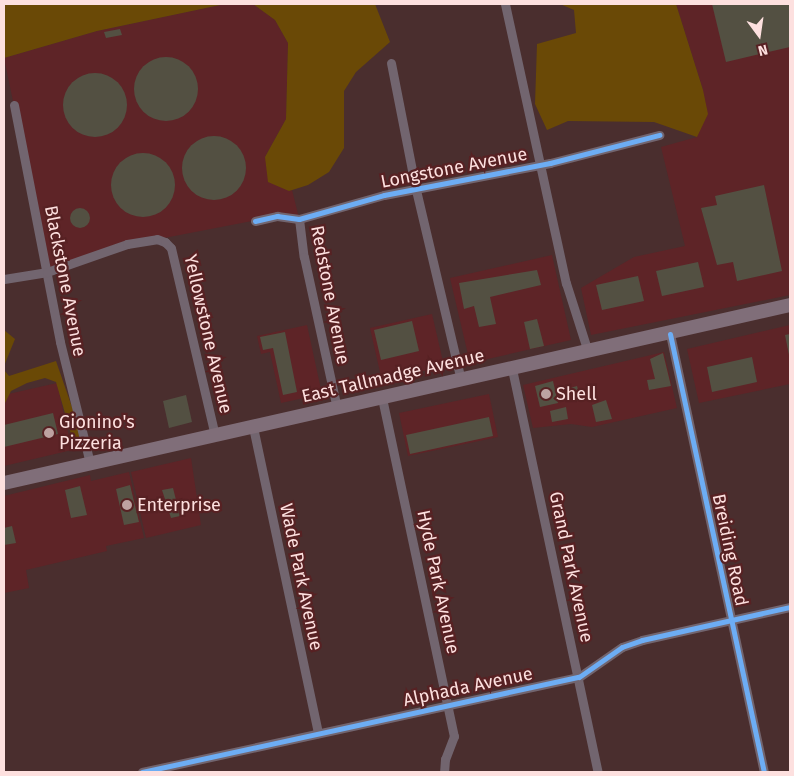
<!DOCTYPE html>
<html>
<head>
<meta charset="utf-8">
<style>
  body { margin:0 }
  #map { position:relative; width:794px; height:776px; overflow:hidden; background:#4a2e2e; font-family:"Fira Sans",sans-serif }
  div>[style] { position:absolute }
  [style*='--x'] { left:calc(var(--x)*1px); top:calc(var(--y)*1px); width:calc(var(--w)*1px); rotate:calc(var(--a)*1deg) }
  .built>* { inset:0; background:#5e2427 }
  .green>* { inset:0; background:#6a4906 }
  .building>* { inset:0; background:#535042 }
  .round { border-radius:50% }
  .minor>* { height:9px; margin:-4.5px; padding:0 4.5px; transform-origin:4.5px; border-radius:4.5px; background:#72656f }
  .primary>* { height:14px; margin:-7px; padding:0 7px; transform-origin:7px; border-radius:7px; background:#806e79 }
  .cycleway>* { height:5px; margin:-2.5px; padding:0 2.5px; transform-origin:2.5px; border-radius:2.5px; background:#6dadf4 }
  .dots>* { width:14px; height:14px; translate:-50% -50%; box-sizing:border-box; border:2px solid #572123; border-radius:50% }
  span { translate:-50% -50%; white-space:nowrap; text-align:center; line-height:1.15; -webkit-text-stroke:4.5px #572123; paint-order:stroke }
  .street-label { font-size:18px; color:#fde0df }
  .poi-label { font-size:18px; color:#fde0df }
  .left { translate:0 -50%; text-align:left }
  .frame { position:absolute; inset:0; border:5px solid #fde0df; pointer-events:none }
  .north { position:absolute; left:734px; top:10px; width:50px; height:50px; -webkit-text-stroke:4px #572123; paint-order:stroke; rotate:166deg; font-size:14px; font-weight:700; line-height:20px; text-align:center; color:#fde0df }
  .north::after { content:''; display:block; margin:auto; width:18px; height:22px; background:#fde0df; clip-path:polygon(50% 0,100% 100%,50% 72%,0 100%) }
</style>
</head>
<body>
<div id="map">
  <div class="built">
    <i style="clip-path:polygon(225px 4px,253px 4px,275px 20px,288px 43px,286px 119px,265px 157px,289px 191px,292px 190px,299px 218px,252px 221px,159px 239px,48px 269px,4px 58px,97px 31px)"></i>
    <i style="clip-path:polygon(676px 4px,790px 4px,790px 295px,591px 335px,581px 288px,634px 257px,685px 246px,661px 147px,697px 137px,703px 90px)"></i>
    <i style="clip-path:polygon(552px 255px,571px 340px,470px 363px,450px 278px)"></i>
    <i style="clip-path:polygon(432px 314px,444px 366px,382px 381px,370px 328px)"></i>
    <i style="clip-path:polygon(307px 325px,322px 394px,281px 403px,270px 352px,261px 354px,257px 336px)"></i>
    <i style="clip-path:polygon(790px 325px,790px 384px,699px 403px,687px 349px)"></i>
    <i style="clip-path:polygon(664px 352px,677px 408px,592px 427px,571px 424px,533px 428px,523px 385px)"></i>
    <i style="clip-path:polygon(57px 383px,72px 450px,4px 466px,4px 395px)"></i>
    <i style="clip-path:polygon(489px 394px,498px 437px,408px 456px,399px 413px)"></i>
    <i style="clip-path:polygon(191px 458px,201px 525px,146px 538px,131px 472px)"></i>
    <i style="clip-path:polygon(129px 472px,144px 538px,106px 546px,107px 551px,26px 570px,29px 588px,4px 593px,4px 496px,90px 475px,91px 481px)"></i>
  </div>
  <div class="green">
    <i style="clip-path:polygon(4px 4px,225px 4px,97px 31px,4px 58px)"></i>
    <i style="clip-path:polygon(253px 4px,375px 4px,390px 42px,356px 72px,344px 91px,344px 148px,329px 172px,308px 185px,289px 191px,268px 182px,265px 157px,286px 119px,288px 43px,275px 20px)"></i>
    <i style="clip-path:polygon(560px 4px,676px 4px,703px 90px,708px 114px,697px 137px,654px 122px,568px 121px,547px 130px,535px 104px,537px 44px,576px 33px,574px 10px)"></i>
    <i style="clip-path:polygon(4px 330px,15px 339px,4px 366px)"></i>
    <i style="clip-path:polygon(56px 361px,81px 433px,75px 448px,56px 382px,45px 378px,27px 383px,11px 391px,4px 405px,4px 370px,9px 376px)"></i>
  </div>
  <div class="building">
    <i style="clip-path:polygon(712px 4px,790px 4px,790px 47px,726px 62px)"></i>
    <i style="clip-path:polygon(120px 29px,122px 35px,106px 38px,104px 32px)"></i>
    <i class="round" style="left:134px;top:57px;width:64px;height:64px"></i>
    <i class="round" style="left:63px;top:73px;width:64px;height:64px"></i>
    <i class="round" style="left:182px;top:136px;width:64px;height:64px"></i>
    <i class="round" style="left:111px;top:153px;width:64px;height:64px"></i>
    <i style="clip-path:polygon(764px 185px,782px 271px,737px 281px,733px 262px,717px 265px,701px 208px,717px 205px,715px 196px)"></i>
    <i class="round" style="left:70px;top:208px;width:20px;height:20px"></i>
    <i style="clip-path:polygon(698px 262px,704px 287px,662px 296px,656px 271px)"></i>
    <i style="clip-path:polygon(537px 270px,541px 285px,490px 297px,496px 324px,479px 327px,474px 306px,464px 309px,459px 283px)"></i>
    <i style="clip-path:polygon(638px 276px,644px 301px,602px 310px,596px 285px)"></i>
    <i style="clip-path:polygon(537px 319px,544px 346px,530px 349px,524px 322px)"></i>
    <i style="clip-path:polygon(412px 321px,419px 351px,381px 360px,374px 330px)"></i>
    <i style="clip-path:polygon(285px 332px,297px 392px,283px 395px,273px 348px,263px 350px,260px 337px)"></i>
    <i style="clip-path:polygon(790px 334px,790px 355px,789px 355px,785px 335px)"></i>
    <i style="clip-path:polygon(663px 353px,671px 386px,649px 390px,647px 380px,655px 379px,650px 359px)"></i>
    <i style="clip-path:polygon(752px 357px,757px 382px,712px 392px,707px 367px)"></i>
    <i style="clip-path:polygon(553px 381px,558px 403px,540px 407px,535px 386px)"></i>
    <i style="clip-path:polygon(577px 386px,581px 400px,570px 402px,567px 389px)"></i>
    <i style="clip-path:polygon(186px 395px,192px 422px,169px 428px,163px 401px)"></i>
    <i style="clip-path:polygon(606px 400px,612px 419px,596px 422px,592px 405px)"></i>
    <i style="clip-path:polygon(566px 407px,568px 419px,552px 422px,550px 411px)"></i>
    <i style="clip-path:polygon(53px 413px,58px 434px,4px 447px,4px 425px)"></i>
    <i style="clip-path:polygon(489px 417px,493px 436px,410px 454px,406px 435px)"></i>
    <i style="clip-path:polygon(130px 485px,139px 522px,124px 525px,116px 489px)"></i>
    <i style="clip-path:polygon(80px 486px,87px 515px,71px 518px,65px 490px)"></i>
    <i style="clip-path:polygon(173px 488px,180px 516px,171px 518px,162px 490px)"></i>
    <i style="clip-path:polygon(12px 526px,16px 543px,4px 545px,4px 528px)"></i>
  </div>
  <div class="minor">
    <i style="--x:505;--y:4;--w:286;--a:77.7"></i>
    <i style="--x:566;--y:283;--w:72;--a:72.3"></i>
    <i style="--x:391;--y:63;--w:129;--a:78.9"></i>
    <i style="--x:416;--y:190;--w:195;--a:76.7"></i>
    <i style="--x:14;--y:105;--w:241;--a:79"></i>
    <i style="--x:60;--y:342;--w:125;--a:76.1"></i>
    <i style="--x:299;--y:219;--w:38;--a:83"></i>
    <i style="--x:304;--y:257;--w:155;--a:77.7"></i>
    <i style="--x:255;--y:221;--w:23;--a:-13"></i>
    <i style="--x:277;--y:216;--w:22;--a:8"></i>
    <i style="--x:299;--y:219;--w:88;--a:-15.8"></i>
    <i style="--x:384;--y:195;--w:169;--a:-10.9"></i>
    <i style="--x:550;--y:163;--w:113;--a:-14.4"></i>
    <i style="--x:4;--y:279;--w:44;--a:-9.2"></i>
    <i style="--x:47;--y:272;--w:85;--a:-19.3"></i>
    <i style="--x:127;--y:244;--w:30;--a:-9"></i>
    <i style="--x:157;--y:239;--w:9;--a:21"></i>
    <i style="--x:165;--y:242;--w:8;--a:45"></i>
    <i style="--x:171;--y:248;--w:192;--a:76.8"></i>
    <i style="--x:670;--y:334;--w:448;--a:77.9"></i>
    <i style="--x:512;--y:369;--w:412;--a:78"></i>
    <i style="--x:382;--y:398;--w:346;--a:78"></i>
    <i style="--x:454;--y:736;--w:25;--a:111"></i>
    <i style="--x:445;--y:759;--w:13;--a:94"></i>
    <i style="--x:253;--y:427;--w:313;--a:78"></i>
    <i style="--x:142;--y:772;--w:447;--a:-12.3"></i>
    <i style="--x:579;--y:677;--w:52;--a:-34.9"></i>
    <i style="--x:622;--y:647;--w:21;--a:-19"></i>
    <i style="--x:642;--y:640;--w:152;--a:-12.6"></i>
  </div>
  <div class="primary">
    <i style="--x:4;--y:483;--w:806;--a:-12.76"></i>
  </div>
  <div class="cycleway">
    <i style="--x:255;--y:221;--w:23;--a:-13"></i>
    <i style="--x:277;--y:216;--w:22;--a:8"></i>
    <i style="--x:299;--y:219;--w:88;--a:-15.8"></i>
    <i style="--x:384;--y:195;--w:169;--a:-10.9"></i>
    <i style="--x:550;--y:163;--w:113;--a:-14.4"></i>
    <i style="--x:670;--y:334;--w:448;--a:77.9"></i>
    <i style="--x:142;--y:772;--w:447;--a:-12.3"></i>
    <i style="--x:579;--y:677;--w:52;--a:-34.9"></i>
    <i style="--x:622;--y:647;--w:21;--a:-19"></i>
    <i style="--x:642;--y:640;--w:152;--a:-12.6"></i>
  </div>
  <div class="dots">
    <i style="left:546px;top:394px;background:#bea2a1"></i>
    <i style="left:49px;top:433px;background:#bea2a1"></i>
    <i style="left:127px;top:505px;background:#bea2a1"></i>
  </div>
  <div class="street-label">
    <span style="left:454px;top:168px;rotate:-11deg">Longstone Avenue</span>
    <span style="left:65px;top:281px;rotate:79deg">Blackstone Avenue</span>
    <span style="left:330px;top:295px;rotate:79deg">Redstone Avenue</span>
    <span style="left:208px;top:334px;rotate:77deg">Yellowstone Avenue</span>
    <span style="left:393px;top:376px;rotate:-13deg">East Tallmadge Avenue</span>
    <span style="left:730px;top:550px;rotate:78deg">Breiding Road</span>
    <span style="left:571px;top:567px;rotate:78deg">Grand Park Avenue</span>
    <span style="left:301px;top:577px;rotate:78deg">Wade Park Avenue</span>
    <span style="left:438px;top:582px;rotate:78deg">Hyde Park Avenue</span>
    <span style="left:468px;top:687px;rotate:-12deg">Alphada Avenue</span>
  </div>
  <div class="poi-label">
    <span class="left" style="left:556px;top:394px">Shell</span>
    <span class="left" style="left:59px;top:433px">Gionino's<br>Pizzeria</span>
    <span class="left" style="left:137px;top:505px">Enterprise</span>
  </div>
  <div class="frame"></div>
  <div class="north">N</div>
</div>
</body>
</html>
